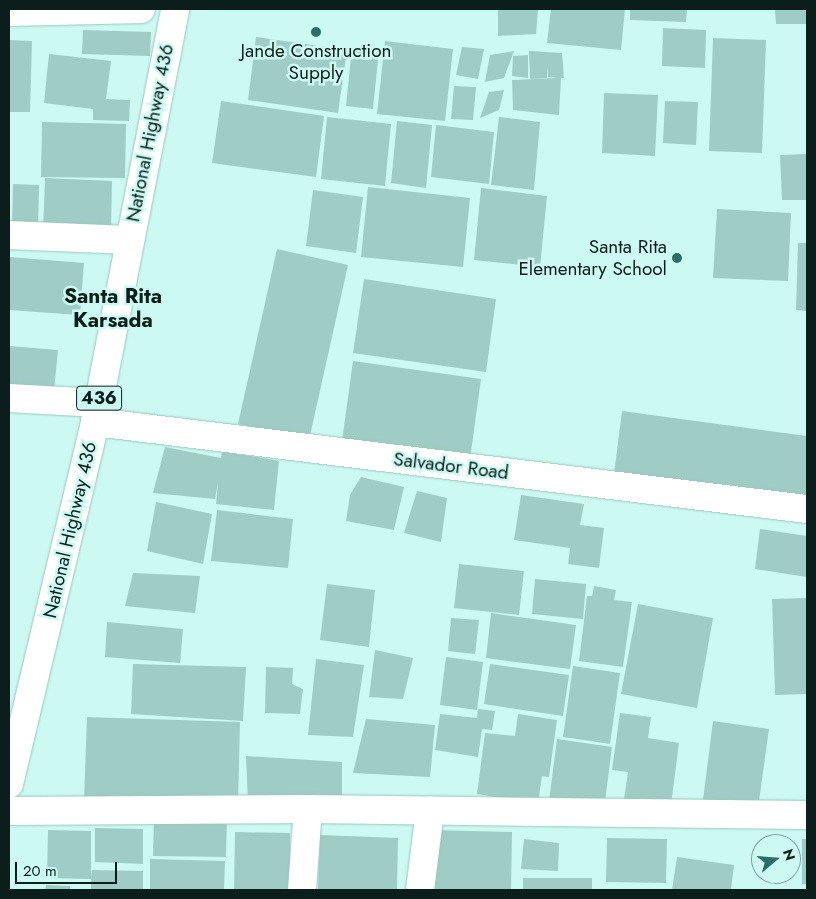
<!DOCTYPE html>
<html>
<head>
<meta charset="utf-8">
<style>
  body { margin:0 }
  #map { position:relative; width:816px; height:899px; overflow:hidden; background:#ccfaf2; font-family:Jost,sans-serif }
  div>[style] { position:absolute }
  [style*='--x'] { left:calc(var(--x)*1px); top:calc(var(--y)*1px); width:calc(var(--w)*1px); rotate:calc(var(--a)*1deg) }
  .building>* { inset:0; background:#9fccc4 }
  .roads { filter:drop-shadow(0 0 1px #9ac7bf) drop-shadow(0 0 1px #9ac7bf) }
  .minor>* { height:28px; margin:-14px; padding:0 14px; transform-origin:14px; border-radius:14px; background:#fff }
  .major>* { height:28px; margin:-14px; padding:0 14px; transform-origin:14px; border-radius:14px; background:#fff }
  .dots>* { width:14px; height:14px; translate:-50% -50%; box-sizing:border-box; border:2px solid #ccfaf2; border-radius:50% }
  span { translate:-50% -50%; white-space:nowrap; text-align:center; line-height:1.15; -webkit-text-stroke:5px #ccfaf2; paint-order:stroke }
  .shield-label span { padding:1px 4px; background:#ccfaf2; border:1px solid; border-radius:4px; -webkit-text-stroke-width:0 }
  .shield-label { font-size:18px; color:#0c1e1b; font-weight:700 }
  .poi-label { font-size:19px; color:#0c1e1b }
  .right { translate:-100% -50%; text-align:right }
  .street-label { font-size:19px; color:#0c1e1b }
  .quarter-label { font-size:21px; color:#0c1e1b; font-weight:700 }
  .frame { position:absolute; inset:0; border:10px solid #0c1e1b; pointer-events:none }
  .north { position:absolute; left:751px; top:834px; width:50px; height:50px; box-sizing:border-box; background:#ccfaf2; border:1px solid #7fa29c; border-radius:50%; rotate:72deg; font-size:14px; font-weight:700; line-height:20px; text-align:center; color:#0c1e1b }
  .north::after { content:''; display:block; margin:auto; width:18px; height:22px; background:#296f65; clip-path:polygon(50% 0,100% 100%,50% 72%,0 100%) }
  .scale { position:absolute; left:15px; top:862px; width:102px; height:22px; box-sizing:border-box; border:2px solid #0c1e1b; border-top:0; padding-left:6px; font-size:15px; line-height:18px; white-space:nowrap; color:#0c1e1b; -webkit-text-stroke:4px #ccfaf2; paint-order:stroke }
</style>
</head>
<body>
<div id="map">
  <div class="building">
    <i style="clip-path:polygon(498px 9px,538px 9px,536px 34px,498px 36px)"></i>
    <i style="clip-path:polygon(551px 9px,625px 9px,621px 50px,547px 43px)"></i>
    <i style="clip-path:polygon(630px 9px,687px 9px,686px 22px,630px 20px)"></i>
    <i style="clip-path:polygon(775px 9px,807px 9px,807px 24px,776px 24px)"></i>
    <i style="clip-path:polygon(663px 28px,706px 30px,705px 68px,662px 66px)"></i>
    <i style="clip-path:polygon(83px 30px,151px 32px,150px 56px,82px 54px)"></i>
    <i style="clip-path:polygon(256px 37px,347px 50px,338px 113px,248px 100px)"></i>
    <i style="clip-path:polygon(713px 38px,766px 40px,762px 153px,709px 151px)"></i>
    <i style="clip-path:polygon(9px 40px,32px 41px,30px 112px,9px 112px)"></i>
    <i style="clip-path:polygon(385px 41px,453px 49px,445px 121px,377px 114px)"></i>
    <i style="clip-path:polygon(352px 47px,379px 50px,373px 109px,346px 106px)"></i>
    <i style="clip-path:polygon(462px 47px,484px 49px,478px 79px,456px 75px)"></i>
    <i style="clip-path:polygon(514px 51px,504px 78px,485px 82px,490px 55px)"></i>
    <i style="clip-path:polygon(529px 51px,562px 53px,564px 78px,561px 78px,559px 115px,513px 110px,512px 80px,558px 78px,548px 77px,547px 66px,547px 78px,530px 79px)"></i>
    <i style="clip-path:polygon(49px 54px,111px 61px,106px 99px,130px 100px,129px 121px,93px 120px,93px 109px,44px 103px)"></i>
    <i style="clip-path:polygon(528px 55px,528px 78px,512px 76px,513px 56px)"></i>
    <i style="clip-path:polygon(454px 86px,476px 87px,473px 120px,451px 119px)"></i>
    <i style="clip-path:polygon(504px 90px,499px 110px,480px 118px,489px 92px)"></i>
    <i style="clip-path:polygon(604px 93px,658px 95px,655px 156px,602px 153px)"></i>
    <i style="clip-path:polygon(221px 101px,324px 116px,316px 177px,212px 163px)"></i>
    <i style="clip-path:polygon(665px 101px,698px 102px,696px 145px,663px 143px)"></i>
    <i style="clip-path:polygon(327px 117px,391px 124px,385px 186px,321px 179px)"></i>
    <i style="clip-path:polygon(499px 117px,540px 122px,534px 190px,491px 185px)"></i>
    <i style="clip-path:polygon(397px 121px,432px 125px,426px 188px,391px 183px)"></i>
    <i style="clip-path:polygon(42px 122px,126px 124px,125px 178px,41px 177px)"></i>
    <i style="clip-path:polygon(436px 125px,494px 132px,489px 184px,431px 177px)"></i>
    <i style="clip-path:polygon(807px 154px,807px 200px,782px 200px,780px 155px)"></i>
    <i style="clip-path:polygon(45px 178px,112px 181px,111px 232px,43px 231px)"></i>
    <i style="clip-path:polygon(13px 184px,39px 185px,38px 230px,12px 229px)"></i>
    <i style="clip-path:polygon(368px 187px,470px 198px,463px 267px,361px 257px)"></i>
    <i style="clip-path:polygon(481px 188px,547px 196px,540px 267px,474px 260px)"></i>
    <i style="clip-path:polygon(313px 190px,363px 197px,356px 253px,306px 246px)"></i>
    <i style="clip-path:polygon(717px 209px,791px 213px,788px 281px,713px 278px)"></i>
    <i style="clip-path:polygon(798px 243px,807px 243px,807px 311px,796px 310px)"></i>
    <i style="clip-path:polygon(277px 249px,348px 265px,309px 440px,238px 424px)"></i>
    <i style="clip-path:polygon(9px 257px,84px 263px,80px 315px,9px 310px)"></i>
    <i style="clip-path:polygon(364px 279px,496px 299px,486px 372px,353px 353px)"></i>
    <i style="clip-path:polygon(9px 346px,58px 350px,54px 391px,9px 390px)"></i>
    <i style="clip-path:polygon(353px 361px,481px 379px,470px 459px,342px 441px)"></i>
    <i style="clip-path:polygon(622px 411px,807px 436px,807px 499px,614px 474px)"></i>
    <i style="clip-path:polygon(165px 447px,221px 458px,222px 451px,279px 461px,274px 510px,216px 504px,218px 482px,215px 499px,153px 493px)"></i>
    <i style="clip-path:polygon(361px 477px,404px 487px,394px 530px,346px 521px,350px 495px)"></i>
    <i style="clip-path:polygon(417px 491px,447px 498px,441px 542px,404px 533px)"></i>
    <i style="clip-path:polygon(521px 495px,584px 504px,580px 525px,604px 528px,599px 568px,568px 564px,570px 548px,514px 540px)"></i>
    <i style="clip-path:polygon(156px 502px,212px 514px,203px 564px,147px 551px)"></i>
    <i style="clip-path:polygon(217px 510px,293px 519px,288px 568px,211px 561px)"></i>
    <i style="clip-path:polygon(760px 529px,807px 536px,807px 577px,755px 569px)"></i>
    <i style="clip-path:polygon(459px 564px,524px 571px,519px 615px,454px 608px)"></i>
    <i style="clip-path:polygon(133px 573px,200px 576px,195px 613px,125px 606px)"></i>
    <i style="clip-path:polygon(535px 579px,586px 584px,583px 619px,532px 614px)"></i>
    <i style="clip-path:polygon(327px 584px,375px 590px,369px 647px,320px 640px)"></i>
    <i style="clip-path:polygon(594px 586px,616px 590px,614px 600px,632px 602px,623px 667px,579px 661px,587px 596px,592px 596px)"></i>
    <i style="clip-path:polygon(807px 598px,807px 694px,775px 695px,772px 599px)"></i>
    <i style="clip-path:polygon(638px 604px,713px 618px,697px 708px,621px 694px)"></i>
    <i style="clip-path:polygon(491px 613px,576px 625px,570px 669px,486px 658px)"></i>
    <i style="clip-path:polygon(451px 618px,479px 620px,475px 654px,448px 651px)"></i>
    <i style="clip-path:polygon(107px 622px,183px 629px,180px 663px,105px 657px)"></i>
    <i style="clip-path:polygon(375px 650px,413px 658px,403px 699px,369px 697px)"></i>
    <i style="clip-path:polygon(446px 657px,483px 662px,477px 710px,440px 705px)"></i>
    <i style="clip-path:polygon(316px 659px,364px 665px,353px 737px,308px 735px)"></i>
    <i style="clip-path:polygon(133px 664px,246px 667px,243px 721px,131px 714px)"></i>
    <i style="clip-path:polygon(490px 664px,569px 675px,563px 716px,484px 704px)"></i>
    <i style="clip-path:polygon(573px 666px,620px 673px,610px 744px,563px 737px)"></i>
    <i style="clip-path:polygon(266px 667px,293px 668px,292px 684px,303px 689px,300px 714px,265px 713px)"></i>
    <i style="clip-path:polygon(478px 709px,495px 711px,492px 730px,482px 729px,478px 757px,435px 750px,440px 714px,477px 718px)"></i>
    <i style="clip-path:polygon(620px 713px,651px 717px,648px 738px,679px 743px,671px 805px,624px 799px,628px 772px,612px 770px)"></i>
    <i style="clip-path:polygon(518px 714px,557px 720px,549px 777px,542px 776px,537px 810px,507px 799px,477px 794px,485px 733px,515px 736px)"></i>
    <i style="clip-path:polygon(87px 717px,240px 722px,238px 805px,84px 801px)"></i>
    <i style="clip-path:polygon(366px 719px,435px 725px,430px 777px,353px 773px)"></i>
    <i style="clip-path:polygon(713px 721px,769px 729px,758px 808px,703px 800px)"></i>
    <i style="clip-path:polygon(557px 739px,612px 747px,604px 809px,549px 801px)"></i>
    <i style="clip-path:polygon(246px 756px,342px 762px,342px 803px,248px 802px)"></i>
    <i style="clip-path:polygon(154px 814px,227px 816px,226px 857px,153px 856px)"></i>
    <i style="clip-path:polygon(95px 828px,143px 829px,143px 864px,95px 862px)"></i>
    <i style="clip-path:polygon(48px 830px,91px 831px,91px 876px,92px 870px,143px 871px,143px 890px,91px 890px,91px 879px,47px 878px)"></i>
    <i style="clip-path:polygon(434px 830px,512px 832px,511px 890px,433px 890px)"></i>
    <i style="clip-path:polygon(235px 832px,290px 833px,290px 890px,234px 890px)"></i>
    <i style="clip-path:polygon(320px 835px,398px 838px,397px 890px,318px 890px)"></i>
    <i style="clip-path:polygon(607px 838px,667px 839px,666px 883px,606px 882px)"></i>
    <i style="clip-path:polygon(524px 839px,559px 843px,558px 871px,521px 869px)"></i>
    <i style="clip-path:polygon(802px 839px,807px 839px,807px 884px,802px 884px)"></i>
    <i style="clip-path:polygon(677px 857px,734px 865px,731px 890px,672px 890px)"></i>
    <i style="clip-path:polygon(150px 859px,225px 861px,224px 890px,150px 890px)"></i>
    <i style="clip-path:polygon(523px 878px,592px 878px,592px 890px,523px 890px)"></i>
    <i style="clip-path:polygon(46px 885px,70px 886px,70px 890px,45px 890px)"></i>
  </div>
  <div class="roads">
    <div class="minor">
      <i style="--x:9;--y:12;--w:132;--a:-1.3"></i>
      <i style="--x:9;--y:235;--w:119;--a:2.4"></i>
      <i style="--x:9;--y:398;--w:89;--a:3.2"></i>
      <i style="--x:95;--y:422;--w:717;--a:6.97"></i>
      <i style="--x:9;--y:811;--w:299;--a:-0.4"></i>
      <i style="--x:308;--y:809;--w:499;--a:0.7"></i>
      <i style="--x:302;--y:890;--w:81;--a:-85.8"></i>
      <i style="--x:420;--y:890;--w:80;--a:-82.8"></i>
    </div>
    <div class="major">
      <i style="--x:9;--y:784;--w:372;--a:-76.6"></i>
      <i style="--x:95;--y:422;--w:421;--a:-79"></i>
    </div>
  </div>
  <div class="dots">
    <i style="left:316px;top:32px;background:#296f65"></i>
    <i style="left:677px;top:258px;background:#296f65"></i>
  </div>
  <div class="shield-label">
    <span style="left:99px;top:398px">436</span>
  </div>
  <div class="poi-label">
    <span style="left:316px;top:62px">Jande Construction<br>Supply</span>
    <span class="right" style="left:667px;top:258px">Santa Rita<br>Elementary School</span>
  </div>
  <div class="street-label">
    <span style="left:150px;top:133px;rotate:-79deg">National Highway 436</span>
    <span style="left:451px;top:466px;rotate:7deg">Salvador Road</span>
    <span style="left:70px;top:530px;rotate:-77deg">National Highway 436</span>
  </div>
  <div class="quarter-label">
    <span style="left:113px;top:308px">Santa Rita<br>Karsada</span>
  </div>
  <div class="frame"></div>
  <div class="north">N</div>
  <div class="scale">20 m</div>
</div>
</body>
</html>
